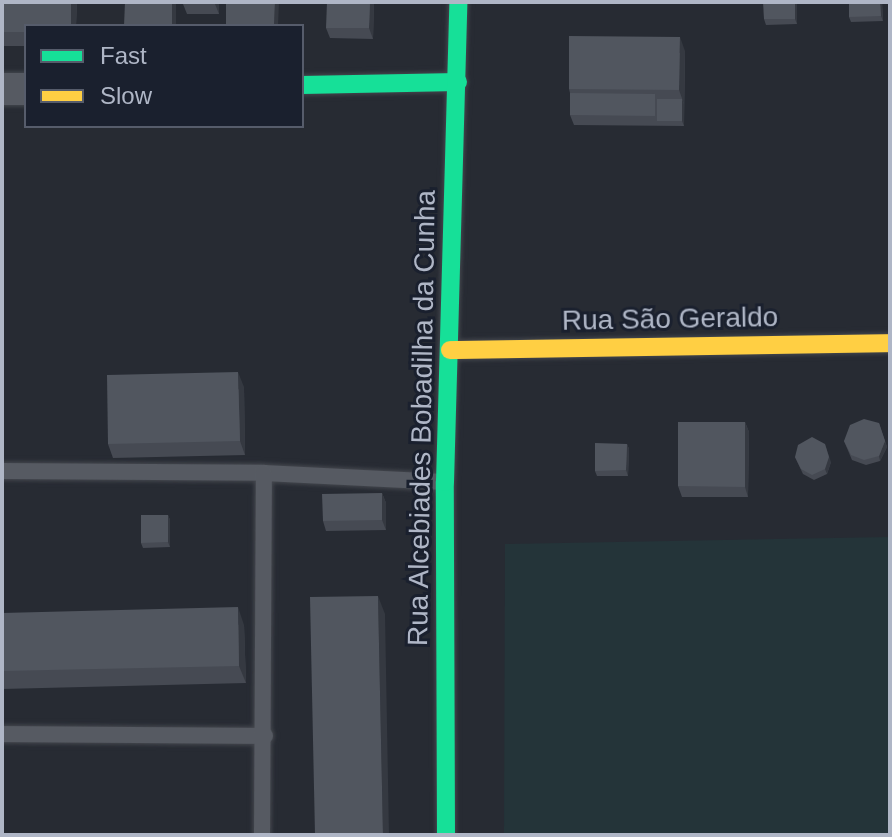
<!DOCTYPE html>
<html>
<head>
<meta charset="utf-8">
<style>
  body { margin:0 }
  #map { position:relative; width:892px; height:837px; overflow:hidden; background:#272b33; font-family:Arial,sans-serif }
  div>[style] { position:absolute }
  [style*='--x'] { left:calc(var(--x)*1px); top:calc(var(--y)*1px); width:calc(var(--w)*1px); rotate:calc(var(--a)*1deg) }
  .green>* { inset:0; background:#243439 }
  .roads { filter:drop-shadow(0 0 2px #44474e) drop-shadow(0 0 2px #44474e) }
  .lane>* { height:16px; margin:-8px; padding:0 8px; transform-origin:8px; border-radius:8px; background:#565a62 }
  .street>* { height:32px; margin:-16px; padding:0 16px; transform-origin:16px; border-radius:16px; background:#565a62 }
  .fast>* { height:18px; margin:-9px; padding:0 9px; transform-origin:9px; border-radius:9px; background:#16e098 }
  .slow>* { height:18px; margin:-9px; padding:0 9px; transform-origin:9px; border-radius:9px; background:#ffcf43 }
  .wall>* { inset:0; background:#464a53 }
  .shaded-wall>* { inset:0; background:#353941 }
  .building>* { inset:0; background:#51565f }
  span { translate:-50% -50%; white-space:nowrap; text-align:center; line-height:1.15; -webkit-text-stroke:6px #1a202e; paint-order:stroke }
  .street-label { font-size:28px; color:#afb6c6 }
  .frame { position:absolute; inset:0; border:4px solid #afb6c6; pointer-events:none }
  .legend { position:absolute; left:24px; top:24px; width:280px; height:104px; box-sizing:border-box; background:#1a202e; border:2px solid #565c6b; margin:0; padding:10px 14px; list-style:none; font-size:24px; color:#afb6c6 }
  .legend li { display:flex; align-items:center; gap:16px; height:40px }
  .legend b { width:40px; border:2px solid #565c6b }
</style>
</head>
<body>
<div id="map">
  <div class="green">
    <i style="clip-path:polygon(890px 537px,890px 835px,504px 835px,505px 544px)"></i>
  </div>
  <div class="roads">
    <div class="lane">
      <i style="--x:2;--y:471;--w:262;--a:0.4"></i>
      <i style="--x:264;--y:473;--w:180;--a:2.9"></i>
      <i style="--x:2;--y:734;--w:263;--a:0.4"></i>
      <i style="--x:262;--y:835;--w:362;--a:-89.7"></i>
    </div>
    <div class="street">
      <i style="--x:2;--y:89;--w:24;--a:0"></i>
    </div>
    <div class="fast">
      <i style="--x:302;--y:85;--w:156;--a:-1.1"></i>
      <i style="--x:446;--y:835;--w:353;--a:-90.2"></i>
      <i style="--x:445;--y:482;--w:480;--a:-88.4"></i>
    </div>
    <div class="slow">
      <i style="--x:450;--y:350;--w:440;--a:-0.9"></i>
    </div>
  </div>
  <div class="wall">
    <i style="clip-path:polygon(2px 2px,77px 2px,76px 26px,26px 26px,26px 46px,2px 46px)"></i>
    <i style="clip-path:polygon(219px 2px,219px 14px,187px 14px,183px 4px)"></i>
    <i style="clip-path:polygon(374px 2px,373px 39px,330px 38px,326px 28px)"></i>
    <i style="clip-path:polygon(797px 2px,797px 24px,766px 25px,764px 19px)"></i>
    <i style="clip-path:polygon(882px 2px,883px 21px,851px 22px,849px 17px)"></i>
    <i style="clip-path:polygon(685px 51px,684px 126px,574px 125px,570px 115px,570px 93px,569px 89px)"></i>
    <i style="clip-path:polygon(244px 387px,245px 455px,113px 458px,108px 444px)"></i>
    <i style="clip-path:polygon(745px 422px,749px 432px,748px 497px,682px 497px,678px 486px)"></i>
    <i style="clip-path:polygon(879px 423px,887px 447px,880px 461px,866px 465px,852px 460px,844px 441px)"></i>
    <i style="clip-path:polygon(627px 444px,629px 449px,628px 476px,597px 476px,595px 471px)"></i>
    <i style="clip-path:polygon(795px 457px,831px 462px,827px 474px,814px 480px,803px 474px)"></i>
    <i style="clip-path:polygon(382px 493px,386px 503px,386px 530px,326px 531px,323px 521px)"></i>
    <i style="clip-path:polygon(168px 515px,170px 520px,170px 547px,143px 548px,141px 543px)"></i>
    <i style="clip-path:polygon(2px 613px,244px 625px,246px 683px,2px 689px)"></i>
  </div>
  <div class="shaded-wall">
    <i style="clip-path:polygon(71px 2px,77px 2px,76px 26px,71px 26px)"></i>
    <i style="clip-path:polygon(172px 2px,176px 2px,176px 26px,172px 26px)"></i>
    <i style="clip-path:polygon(215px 2px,219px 2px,219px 14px,215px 4px)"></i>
    <i style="clip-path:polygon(275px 2px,279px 2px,278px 26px,274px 26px)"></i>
    <i style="clip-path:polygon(370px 2px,374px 2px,373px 39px,369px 28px)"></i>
    <i style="clip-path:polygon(795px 2px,797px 2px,797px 24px,795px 19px)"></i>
    <i style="clip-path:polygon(880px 2px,882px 2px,883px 21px,881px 16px)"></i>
    <i style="clip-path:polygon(680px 37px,685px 51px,684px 104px,679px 90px)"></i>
    <i style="clip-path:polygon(682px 99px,684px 104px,684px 126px,682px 121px)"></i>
    <i style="clip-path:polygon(238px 372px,244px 387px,245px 455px,240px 441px)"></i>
    <i style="clip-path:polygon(745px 422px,749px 432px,748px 497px,745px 487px)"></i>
    <i style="clip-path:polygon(885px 441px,887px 447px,880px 461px,879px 456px)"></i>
    <i style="clip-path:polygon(627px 444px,629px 449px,628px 476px,626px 470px)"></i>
    <i style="clip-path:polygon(825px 444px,831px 462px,827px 474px,825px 469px)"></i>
    <i style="clip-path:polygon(382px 493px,386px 503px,386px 530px,382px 520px)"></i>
    <i style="clip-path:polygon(168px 515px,170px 520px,170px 547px,168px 542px)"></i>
    <i style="clip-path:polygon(378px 596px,385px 614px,389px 835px,383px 835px)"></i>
    <i style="clip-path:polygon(238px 607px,244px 625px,246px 683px,239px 666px)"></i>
  </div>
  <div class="building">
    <i style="clip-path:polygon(2px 2px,71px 2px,71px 26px,26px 26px,26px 32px,2px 32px)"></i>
    <i style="clip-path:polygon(125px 2px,172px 2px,172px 26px,124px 26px)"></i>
    <i style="clip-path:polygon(183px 2px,215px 2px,215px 4px,183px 4px)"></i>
    <i style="clip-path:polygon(226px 2px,275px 2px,274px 26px,226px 26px)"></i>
    <i style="clip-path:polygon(327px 2px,370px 2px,369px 28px,326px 28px)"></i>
    <i style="clip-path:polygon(763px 2px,795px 2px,795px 19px,764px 19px)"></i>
    <i style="clip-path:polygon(849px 2px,880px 2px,881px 16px,849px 17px)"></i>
    <i style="clip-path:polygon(569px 36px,680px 37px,679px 90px,569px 89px)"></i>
    <i style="clip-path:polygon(570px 93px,655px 94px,655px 116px,570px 115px)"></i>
    <i style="clip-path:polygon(657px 99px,682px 99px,682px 121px,657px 121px)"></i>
    <i style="clip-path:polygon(238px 372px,240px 441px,108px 444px,107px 375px)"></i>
    <i style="clip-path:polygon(864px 419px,879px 423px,885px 441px,879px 456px,864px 460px,851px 455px,844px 441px,850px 425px)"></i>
    <i style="clip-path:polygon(678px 422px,745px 422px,745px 487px,678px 486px)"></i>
    <i style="clip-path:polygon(812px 437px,825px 444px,829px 457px,825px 469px,812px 475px,801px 469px,795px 457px,798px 445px)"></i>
    <i style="clip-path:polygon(595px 443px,627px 444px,626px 470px,595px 471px)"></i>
    <i style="clip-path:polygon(382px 493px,382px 520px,323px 521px,322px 494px)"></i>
    <i style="clip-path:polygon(141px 515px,168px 515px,168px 542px,141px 543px)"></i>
    <i style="clip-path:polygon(378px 596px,383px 835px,315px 835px,310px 597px)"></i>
    <i style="clip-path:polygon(238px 607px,239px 666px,2px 671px,2px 613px)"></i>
  </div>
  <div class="street-label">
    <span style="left:670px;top:319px;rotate:-1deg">Rua São Geraldo</span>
    <span style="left:422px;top:418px;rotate:-89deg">Rua Alcebiades Bobadilha da Cunha</span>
  </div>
  <div class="frame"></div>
  <ul class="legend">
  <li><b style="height:10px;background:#16e098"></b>Fast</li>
  <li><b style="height:10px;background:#ffcf43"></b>Slow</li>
  </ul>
</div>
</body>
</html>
